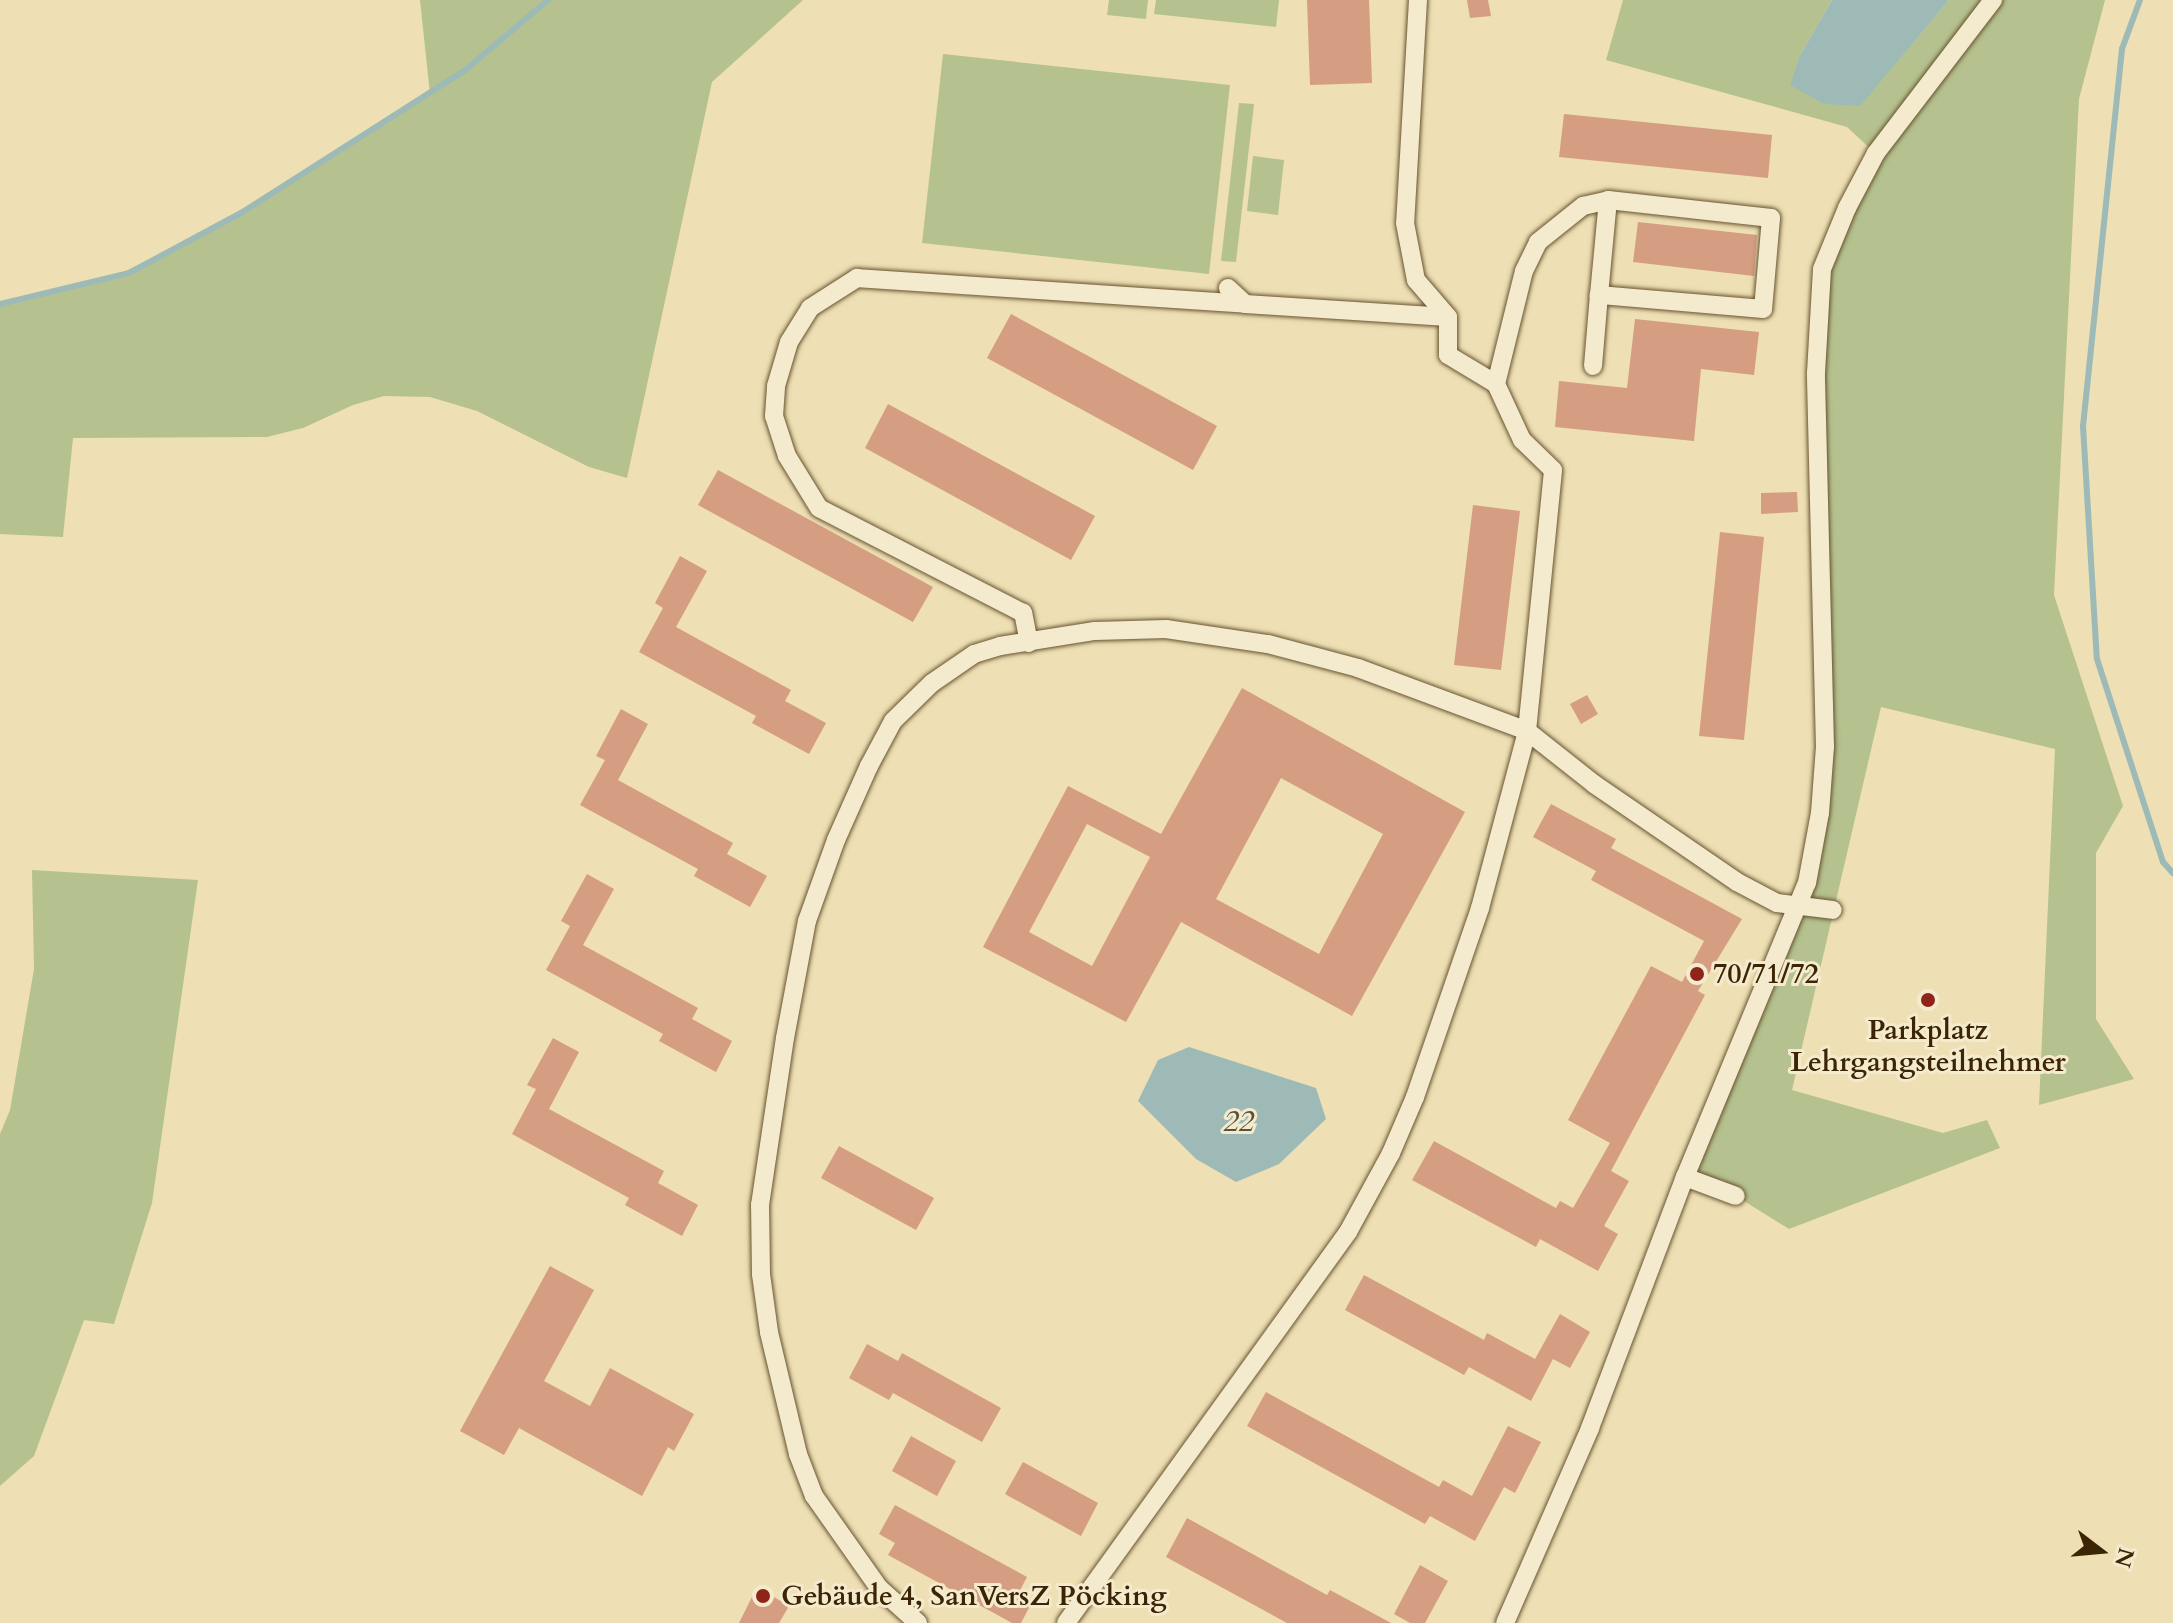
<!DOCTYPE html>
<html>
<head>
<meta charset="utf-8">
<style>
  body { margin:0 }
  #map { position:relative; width:2173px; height:1623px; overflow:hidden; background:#eedfb4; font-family:Cardo,serif }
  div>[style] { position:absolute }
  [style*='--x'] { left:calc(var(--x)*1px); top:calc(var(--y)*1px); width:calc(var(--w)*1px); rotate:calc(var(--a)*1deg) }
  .green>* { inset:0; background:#b5c28f }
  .water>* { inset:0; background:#9dbab7 }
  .stream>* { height:6px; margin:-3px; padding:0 3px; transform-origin:3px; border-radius:3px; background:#9dbab7 }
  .building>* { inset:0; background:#d59d82 }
  .roads { filter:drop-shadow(0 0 2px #685430) drop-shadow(0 0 2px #685430) }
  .minor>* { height:18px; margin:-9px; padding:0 9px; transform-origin:9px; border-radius:9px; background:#f4eace }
  .dots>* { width:22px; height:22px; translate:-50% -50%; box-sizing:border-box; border:4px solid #f4eace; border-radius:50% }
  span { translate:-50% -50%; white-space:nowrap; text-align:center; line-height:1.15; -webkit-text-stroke:6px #f4eace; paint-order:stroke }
  .poi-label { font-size:28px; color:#3c2504; font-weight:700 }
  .left { translate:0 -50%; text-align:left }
  .water-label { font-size:30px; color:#59523a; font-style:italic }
  .north { position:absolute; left:2061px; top:1511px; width:80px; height:80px; -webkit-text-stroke:6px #f4eace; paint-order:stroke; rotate:106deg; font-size:22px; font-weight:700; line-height:32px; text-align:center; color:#3c2504 }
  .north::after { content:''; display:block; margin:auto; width:28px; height:36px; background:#3c2504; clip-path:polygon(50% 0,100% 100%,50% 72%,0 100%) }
</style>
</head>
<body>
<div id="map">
  <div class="green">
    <i style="clip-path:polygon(420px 0,803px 0,712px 82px,627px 478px,589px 467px,477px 411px,430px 397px,384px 396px,353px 405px,303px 428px,267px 437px,73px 438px,63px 537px,0 534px,0 304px,129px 273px,241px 213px,430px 94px)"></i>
    <i style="clip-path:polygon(1109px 0,1148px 0,1146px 19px,1107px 15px)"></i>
    <i style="clip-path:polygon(1156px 0,1279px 0,1276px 27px,1154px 14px)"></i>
    <i style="clip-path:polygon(1623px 0,1832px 0,1800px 55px,1859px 106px,1949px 0,2105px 0,2079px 99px,2054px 595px,2123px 806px,2096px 853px,2096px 1019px,2134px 1079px,2039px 1105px,2055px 749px,1881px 707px,1792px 1090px,1943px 1133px,1987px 1120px,2000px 1148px,1789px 1229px,1736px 1196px,1685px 1177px,1796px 907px,1820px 813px,1822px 269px,1875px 153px,1847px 127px,1606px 60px)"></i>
    <i style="clip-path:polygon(943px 54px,1230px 85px,1209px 274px,922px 243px)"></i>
    <i style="clip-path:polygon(1239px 103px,1254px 104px,1236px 262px,1221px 261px)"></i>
    <i style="clip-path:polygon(1253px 156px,1284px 160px,1278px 215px,1247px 211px)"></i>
    <i style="clip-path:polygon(32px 870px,198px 880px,152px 1203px,114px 1324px,84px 1320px,34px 1456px,0 1486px,0 1134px,10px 1110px,34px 969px)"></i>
  </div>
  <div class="water">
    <i style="clip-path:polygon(1832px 0,1949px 0,1860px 106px,1824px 104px,1790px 85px,1800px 55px)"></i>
    <i style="clip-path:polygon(1189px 1047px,1316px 1088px,1326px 1119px,1279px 1164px,1236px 1182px,1196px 1159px,1138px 1101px,1158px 1060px)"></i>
  </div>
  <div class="stream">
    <i style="--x:2140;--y:0;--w:52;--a:110.2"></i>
    <i style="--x:2122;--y:49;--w:379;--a:95.9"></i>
    <i style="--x:2083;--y:426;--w:233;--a:86.6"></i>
    <i style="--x:2097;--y:659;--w:213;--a:72"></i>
    <i style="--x:2163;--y:862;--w:15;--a:48"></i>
    <i style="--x:0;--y:304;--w:133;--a:-13.5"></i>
    <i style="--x:129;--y:273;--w:127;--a:-28.2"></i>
    <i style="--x:241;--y:213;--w:264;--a:-32.5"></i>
    <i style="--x:464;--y:71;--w:110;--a:-40.2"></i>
  </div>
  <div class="building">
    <i style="clip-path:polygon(1307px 0,1369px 0,1372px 83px,1310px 85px)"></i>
    <i style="clip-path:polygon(1467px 0,1488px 0,1491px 16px,1470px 18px)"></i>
    <i style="clip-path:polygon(1564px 114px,1772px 135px,1768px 178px,1559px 157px)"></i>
    <i style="clip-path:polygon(1638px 222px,1757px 235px,1754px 276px,1633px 262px)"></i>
    <i style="clip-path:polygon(1011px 314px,1217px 426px,1193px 470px,987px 358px)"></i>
    <i style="clip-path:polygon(1635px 319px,1759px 332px,1754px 375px,1701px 369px,1694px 441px,1555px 427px,1559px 381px,1627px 388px)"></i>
    <i style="clip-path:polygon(888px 404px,1095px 516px,1071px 560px,865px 448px)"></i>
    <i style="clip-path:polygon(718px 470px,933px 587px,913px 622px,698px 505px)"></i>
    <i style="clip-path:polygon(1797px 492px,1798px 512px,1761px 514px,1761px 493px)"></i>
    <i style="clip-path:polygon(1473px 505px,1520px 511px,1501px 670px,1454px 665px)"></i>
    <i style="clip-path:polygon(1720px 532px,1764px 537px,1744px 740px,1699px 736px)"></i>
    <i style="clip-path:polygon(680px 556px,707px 571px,676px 627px,791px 690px,785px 701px,826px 723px,809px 754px,752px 723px,756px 716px,639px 652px,663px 608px,655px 603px)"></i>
    <i style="clip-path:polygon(evenodd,1242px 688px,1465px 812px,1352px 1016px,1181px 922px,1126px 1022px,983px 947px,1068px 786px,1161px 834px,1242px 688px,1281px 778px,1383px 834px,1319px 954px,1216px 899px,1281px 778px,1242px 688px,1087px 824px,1150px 857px,1092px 966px,1029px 932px,1087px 824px)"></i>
    <i style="clip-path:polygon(1587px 695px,1598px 714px,1581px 724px,1570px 704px)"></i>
    <i style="clip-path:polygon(621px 709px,648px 724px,618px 780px,733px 843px,727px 854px,767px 876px,750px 907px,694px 876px,698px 869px,580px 805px,605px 760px,596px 756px)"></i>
    <i style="clip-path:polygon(1551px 804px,1616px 839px,1611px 848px,1742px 919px,1698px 991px,1705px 995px,1611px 1171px,1629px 1181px,1604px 1226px,1618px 1234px,1598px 1271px,1540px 1239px,1536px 1247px,1412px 1180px,1434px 1141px,1556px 1208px,1560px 1201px,1573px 1208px,1610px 1143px,1568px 1120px,1651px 966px,1682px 982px,1704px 941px,1591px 880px,1596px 871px,1533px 837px)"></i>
    <i style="clip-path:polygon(587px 874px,614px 889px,583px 945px,698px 1008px,692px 1019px,732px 1041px,716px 1072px,659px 1041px,663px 1034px,546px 970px,570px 926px,561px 921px)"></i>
    <i style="clip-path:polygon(553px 1038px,579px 1052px,549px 1109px,664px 1171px,658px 1183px,698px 1205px,682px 1236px,625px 1205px,629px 1198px,512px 1134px,536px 1089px,527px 1085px)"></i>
    <i style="clip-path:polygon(839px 1146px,934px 1198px,916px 1230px,821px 1178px)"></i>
    <i style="clip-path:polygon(550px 1266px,594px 1290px,544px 1381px,590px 1406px,610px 1368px,694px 1414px,674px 1451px,668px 1447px,642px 1496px,519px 1428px,504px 1455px,460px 1431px)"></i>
    <i style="clip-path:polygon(1364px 1275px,1484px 1340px,1487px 1333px,1535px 1359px,1560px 1314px,1590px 1332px,1570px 1368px,1553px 1359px,1531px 1401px,1469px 1367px,1464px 1375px,1345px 1310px)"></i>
    <i style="clip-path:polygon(867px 1344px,898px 1361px,902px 1353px,1001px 1408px,982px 1442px,893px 1393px,889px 1400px,849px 1378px)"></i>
    <i style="clip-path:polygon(1266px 1392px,1439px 1487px,1443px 1480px,1472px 1496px,1508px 1426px,1541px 1442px,1515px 1493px,1504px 1487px,1475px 1541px,1430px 1516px,1425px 1524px,1247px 1426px)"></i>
    <i style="clip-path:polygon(911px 1436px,956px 1461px,937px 1496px,892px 1471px)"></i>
    <i style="clip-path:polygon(1023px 1462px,1098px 1503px,1081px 1536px,1005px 1494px)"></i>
    <i style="clip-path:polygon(895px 1505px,1027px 1577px,1017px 1596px,1031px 1604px,1021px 1623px,1012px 1623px,888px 1555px,895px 1543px,879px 1534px)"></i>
    <i style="clip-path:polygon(1187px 1518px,1327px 1595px,1330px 1590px,1391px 1623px,1287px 1623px,1166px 1557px)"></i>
    <i style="clip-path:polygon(1420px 1565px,1448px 1581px,1425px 1623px,1410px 1623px,1394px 1614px)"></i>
    <i style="clip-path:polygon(757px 1587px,789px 1606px,779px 1623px,739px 1623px)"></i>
  </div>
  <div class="roads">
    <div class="minor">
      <i style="--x:1418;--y:0;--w:223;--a:93.3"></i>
      <i style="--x:1405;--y:223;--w:58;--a:79.1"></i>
      <i style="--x:1416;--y:280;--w:49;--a:49.1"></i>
      <i style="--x:1448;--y:317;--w:38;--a:90"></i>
      <i style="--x:1448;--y:355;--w:56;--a:31.1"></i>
      <i style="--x:1228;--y:288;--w:23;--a:43"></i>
      <i style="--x:1245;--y:304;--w:203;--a:3.7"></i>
      <i style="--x:1593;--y:366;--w:71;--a:-85.2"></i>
      <i style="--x:1029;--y:643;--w:31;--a:-101"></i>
      <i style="--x:1023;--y:613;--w:229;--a:-152.8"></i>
      <i style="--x:819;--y:508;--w:61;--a:-121.6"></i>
      <i style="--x:787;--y:456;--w:42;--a:-108"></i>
      <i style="--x:774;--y:416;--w:30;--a:-86"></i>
      <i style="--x:776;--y:386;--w:46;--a:-73.5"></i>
      <i style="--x:789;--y:342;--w:40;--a:-58"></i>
      <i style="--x:810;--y:308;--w:56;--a:-32.6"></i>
      <i style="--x:857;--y:278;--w:389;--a:3.8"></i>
      <i style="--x:1685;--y:1177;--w:54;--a:20.4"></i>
      <i style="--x:918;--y:1623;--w:52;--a:-138.1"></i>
      <i style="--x:879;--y:1588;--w:113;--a:-125.2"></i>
      <i style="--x:814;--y:1496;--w:45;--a:-110.9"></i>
      <i style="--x:798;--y:1454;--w:125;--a:-103.4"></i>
      <i style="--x:769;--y:1332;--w:59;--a:-97.9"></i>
      <i style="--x:761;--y:1274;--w:69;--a:-90.8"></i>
      <i style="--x:760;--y:1205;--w:169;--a:-81.5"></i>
      <i style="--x:785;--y:1038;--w:119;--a:-79.4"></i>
      <i style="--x:807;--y:921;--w:86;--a:-70.3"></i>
      <i style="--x:836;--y:840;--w:81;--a:-66"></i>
      <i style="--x:869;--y:766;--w:51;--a:-61.9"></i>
      <i style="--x:893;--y:721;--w:54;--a:-44.3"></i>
      <i style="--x:932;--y:683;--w:51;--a:-34.6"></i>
      <i style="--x:974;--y:654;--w:27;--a:-17"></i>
      <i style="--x:1000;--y:646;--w:96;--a:-9"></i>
      <i style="--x:1095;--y:631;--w:71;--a:-1.6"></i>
      <i style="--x:1166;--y:629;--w:103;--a:8.4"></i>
      <i style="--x:1268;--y:644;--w:93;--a:14.9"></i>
      <i style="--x:1358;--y:668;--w:180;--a:20.4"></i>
      <i style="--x:1527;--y:731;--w:85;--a:38.3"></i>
      <i style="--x:1594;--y:784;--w:173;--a:34.4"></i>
      <i style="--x:1737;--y:882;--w:45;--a:27.7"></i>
      <i style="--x:1777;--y:903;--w:56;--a:7.1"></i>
      <i style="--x:1066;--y:1623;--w:482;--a:-54.2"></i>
      <i style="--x:1348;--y:1232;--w:90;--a:-61.4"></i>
      <i style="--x:1391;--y:1153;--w:61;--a:-66.8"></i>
      <i style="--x:1415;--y:1097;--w:200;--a:-71"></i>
      <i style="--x:1480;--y:908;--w:183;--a:-75.1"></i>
      <i style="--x:1527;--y:731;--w:262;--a:-84.3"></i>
      <i style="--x:1553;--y:470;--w:43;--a:-135.9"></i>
      <i style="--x:1522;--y:440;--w:62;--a:-114.9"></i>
      <i style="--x:1496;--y:384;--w:116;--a:-76.1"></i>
      <i style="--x:1524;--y:271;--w:32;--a:-64"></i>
      <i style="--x:1538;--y:242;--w:58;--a:-38.7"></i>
      <i style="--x:1583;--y:206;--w:26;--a:-13"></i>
      <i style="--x:1608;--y:200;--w:164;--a:6.3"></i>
      <i style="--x:1771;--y:218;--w:91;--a:95"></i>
      <i style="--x:1763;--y:309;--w:165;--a:-175.1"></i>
      <i style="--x:1599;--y:295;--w:95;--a:-84.6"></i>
      <i style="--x:1505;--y:1623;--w:213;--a:-66.4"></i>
      <i style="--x:1590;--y:1428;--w:268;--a:-69.3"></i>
      <i style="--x:1685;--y:1177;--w:318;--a:-67.5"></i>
      <i style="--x:1807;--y:883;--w:71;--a:-79.5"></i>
      <i style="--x:1820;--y:813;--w:66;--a:-85.7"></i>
      <i style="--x:1825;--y:747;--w:374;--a:-91.4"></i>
      <i style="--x:1816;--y:373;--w:104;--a:-86.7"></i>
      <i style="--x:1822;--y:269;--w:66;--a:-67.7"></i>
      <i style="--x:1847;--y:208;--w:62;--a:-62.2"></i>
      <i style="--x:1876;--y:153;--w:193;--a:-52.6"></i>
    </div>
  </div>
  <div class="dots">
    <i style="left:1697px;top:974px;background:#8f2418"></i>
    <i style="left:1928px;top:1000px;background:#8f2418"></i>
    <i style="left:763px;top:1596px;background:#8f2418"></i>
  </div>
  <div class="poi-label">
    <span class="left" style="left:1713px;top:974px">70/71/72</span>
    <span style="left:1928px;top:1046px">Parkplatz<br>Lehrgangsteilnehmer</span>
    <span class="left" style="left:781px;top:1596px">Gebäude 4, SanVersZ Pöcking</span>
  </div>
  <div class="water-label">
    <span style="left:1239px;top:1122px">22</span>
  </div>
  <div class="north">N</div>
</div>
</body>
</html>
